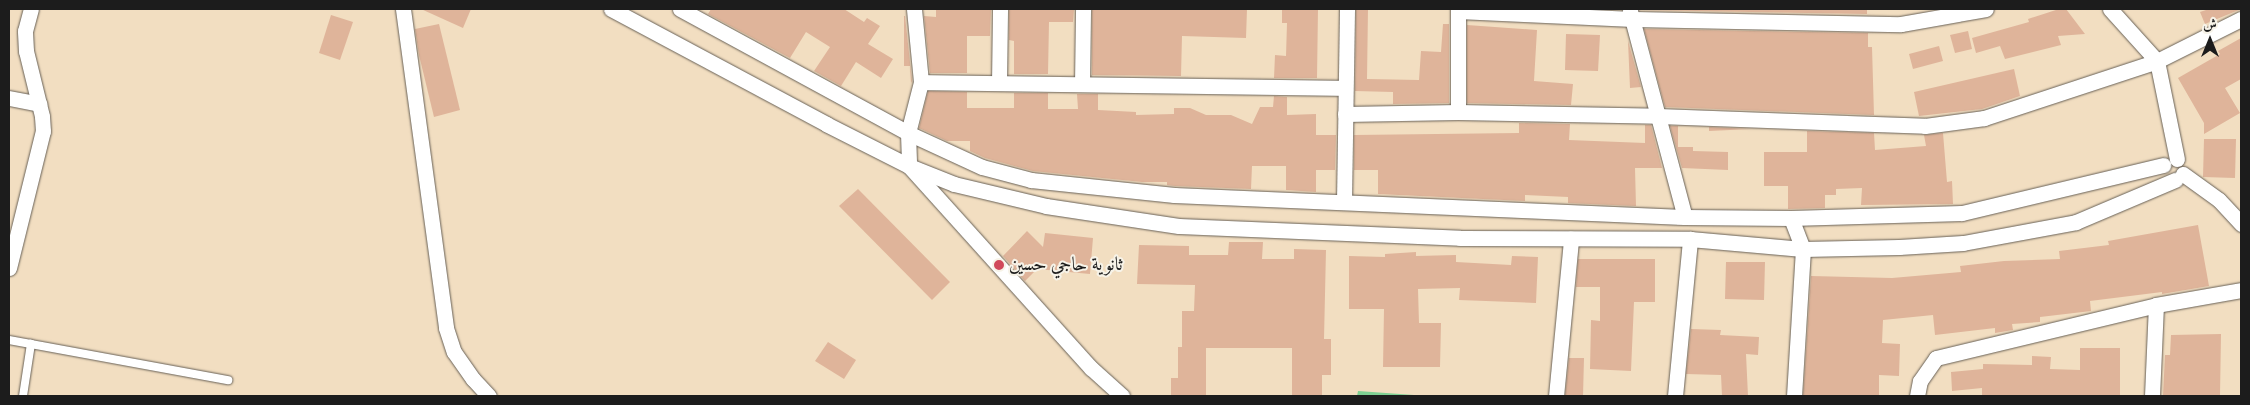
<!DOCTYPE html>
<html>
<head>
<meta charset="utf-8">
<style>
  body { margin:0 }
  #map { position:relative; width:2250px; height:405px; overflow:hidden; background:#f2dec1; font-family:"IM FELL DW Pica",Amiri,serif }
  div>[style] { position:absolute }
  [style*='--x'] { left:calc(var(--x)*1px); top:calc(var(--y)*1px); width:calc(var(--w)*1px); rotate:calc(var(--a)*1deg) }
  .green>* { inset:0; background:#7fd193 }
  .building>* { inset:0; background:#dfb49a }
  .roads { filter:drop-shadow(0 0 1px #676056) drop-shadow(0 0 1px #676056) }
  .service>* { height:8px; margin:-4px; padding:0 4px; transform-origin:4px; border-radius:4px; background:#fff }
  .minor>* { height:15px; margin:-7.5px; padding:0 7.5px; transform-origin:7.5px; border-radius:7.5px; background:#fff }
  .dots>* { width:14px; height:14px; translate:-50% -50%; box-sizing:border-box; border:2px solid #f7f3e8; border-radius:50% }
  span { translate:-50% -50%; white-space:nowrap; text-align:center; line-height:1.15; -webkit-text-stroke:4px #f7f3e8; paint-order:stroke }
  .poi-label { font-size:19px; color:#1c1c1c }
  .left { translate:0 -50%; text-align:left }
  .frame { position:absolute; inset:0; border:10px solid #1c1c1c; pointer-events:none }
  .north { position:absolute; left:2185px; top:15px; width:50px; height:50px; -webkit-text-stroke:4px #f7f3e8; paint-order:stroke; rotate:0deg; font-size:14px; font-weight:700; line-height:20px; text-align:center; color:#1c1c1c }
  .north::after { content:''; display:block; margin:auto; width:18px; height:22px; background:#1c1c1c; clip-path:polygon(50% 0,100% 100%,50% 72%,0 100%) }
</style>
</head>
<body>
<div id="map">
  <div class="green">
    <i style="clip-path:polygon(1358px 391px,1428px 396px,1357px 396px)"></i>
  </div>
  <div class="building">
    <i style="clip-path:polygon(421px 9px,471px 9px,463px 28px)"></i>
    <i style="clip-path:polygon(711px 9px,844px 9px,864px 22px,867px 18px,880px 26px,868px 44px,893px 59px,881px 78px,856px 62px,841px 86px,814px 71px,830px 47px,806px 32px,790px 58px,708px 14px)"></i>
    <i style="clip-path:polygon(936px 9px,991px 9px,990px 36px,967px 36px,967px 73px,930px 73px,924px 16px,936px 17px)"></i>
    <i style="clip-path:polygon(1009px 9px,1074px 9px,1073px 22px,1049px 22px,1048px 74px,1014px 74px,1014px 41px,1009px 40px)"></i>
    <i style="clip-path:polygon(1092px 9px,1247px 9px,1246px 38px,1182px 36px,1181px 76px,1092px 75px)"></i>
    <i style="clip-path:polygon(1282px 9px,1318px 9px,1317px 78px,1274px 78px,1275px 55px,1286px 56px,1287px 23px,1282px 23px)"></i>
    <i style="clip-path:polygon(1356px 9px,1368px 9px,1367px 79px,1419px 80px,1421px 51px,1441px 52px,1443px 24px,1449px 24px,1449px 103px,1393px 104px,1393px 92px,1355px 91px)"></i>
    <i style="clip-path:polygon(1639px 9px,1867px 9px,1867px 14px,1639px 10px)"></i>
    <i style="clip-path:polygon(2059px 9px,2066px 9px,2085px 34px,2058px 36px,2061px 45px,2005px 59px,2000px 46px,1976px 53px,1972px 38px,2029px 22px,2028px 19px)"></i>
    <i style="clip-path:polygon(2209px 9px,2241px 9px,2205px 24px,2200px 12px)"></i>
    <i style="clip-path:polygon(331px 15px,353px 22px,340px 60px,319px 53px)"></i>
    <i style="clip-path:polygon(904px 16px,905px 16px,912px 81px,911px 83px,910px 66px,904px 66px)"></i>
    <i style="clip-path:polygon(439px 24px,460px 110px,434px 117px,419px 55px,415px 29px)"></i>
    <i style="clip-path:polygon(1467px 25px,1537px 30px,1534px 81px,1573px 84px,1571px 105px,1467px 103px)"></i>
    <i style="clip-path:polygon(1644px 29px,1868px 33px,1868px 47px,1872px 47px,1874px 115px,1665px 107px)"></i>
    <i style="clip-path:polygon(1968px 31px,1972px 49px,1955px 53px,1950px 35px)"></i>
    <i style="clip-path:polygon(1566px 34px,1600px 35px,1598px 71px,1565px 70px)"></i>
    <i style="clip-path:polygon(2241px 38px,2241px 79px,2225px 88px,2240px 113px,2204px 134px,2204px 123px,2178px 78px,2220px 54px,2218px 51px)"></i>
    <i style="clip-path:polygon(1628px 41px,1641px 87px,1630px 88px)"></i>
    <i style="clip-path:polygon(1939px 46px,1943px 61px,1913px 69px,1909px 54px)"></i>
    <i style="clip-path:polygon(2014px 69px,2020px 96px,1982px 109px,1919px 116px,1914px 92px)"></i>
    <i style="clip-path:polygon(928px 91px,967px 92px,967px 108px,1014px 108px,1014px 93px,1048px 93px,1048px 109px,1078px 109px,1077px 94px,1098px 94px,1098px 110px,1136px 112px,1136px 115px,1174px 114px,1174px 108px,1190px 108px,1206px 115px,1231px 115px,1252px 124px,1260px 107px,1273px 107px,1274px 96px,1287px 97px,1287px 115px,1316px 114px,1316px 135px,1336px 135px,1335px 170px,1316px 170px,1316px 192px,1286px 190px,1286px 166px,1252px 166px,1251px 189px,1175px 186px,1167px 185px,1167px 182px,1142px 182px,1033px 171px,985px 158px,970px 151px,970px 141px,947px 141px,919px 128px)"></i>
    <i style="clip-path:polygon(1519px 123px,1570px 124px,1569px 140px,1645px 143px,1645px 125px,1651px 125px,1662px 168px,1635px 168px,1636px 206px,1568px 203px,1568px 197px,1525px 195px,1525px 201px,1378px 194px,1378px 170px,1354px 170px,1354px 135px,1519px 133px)"></i>
    <i style="clip-path:polygon(1670px 126px,1678px 126px,1678px 147px,1693px 147px,1693px 151px,1728px 152px,1728px 170px,1682px 168px)"></i>
    <i style="clip-path:polygon(1709px 127px,1751px 129px,1709px 131px)"></i>
    <i style="clip-path:polygon(1807px 131px,1874px 133px,1875px 150px,1926px 146px,1924px 135px,1943px 133px,1947px 182px,1952px 181px,1953px 204px,1861px 205px,1862px 188px,1836px 189px,1836px 195px,1825px 195px,1825px 208px,1788px 209px,1788px 186px,1764px 186px,1764px 152px,1807px 152px)"></i>
    <i style="clip-path:polygon(2204px 139px,2236px 139px,2235px 178px,2203px 177px)"></i>
    <i style="clip-path:polygon(858px 189px,950px 282px,932px 300px,839px 206px)"></i>
    <i style="clip-path:polygon(2198px 225px,2209px 286px,2162px 294px,2162px 292px,2090px 301px,2091px 311px,2040px 317px,2040px 322px,2012px 324px,2013px 330px,1995px 333px,1995px 328px,1935px 335px,1933px 315px,1883px 320px,1882px 343px,1900px 344px,1899px 376px,1879px 375px,1879px 396px,1803px 396px,1811px 276px,1892px 278px,1961px 272px,1960px 266px,2004px 261px,2060px 259px,2059px 251px,2109px 245px,2108px 241px)"></i>
    <i style="clip-path:polygon(1027px 231px,1043px 247px,1045px 233px,1093px 238px,1090px 274px,1037px 269px,1025px 281px,1003px 256px)"></i>
    <i style="clip-path:polygon(1229px 242px,1263px 242px,1262px 259px,1294px 259px,1294px 249px,1326px 250px,1324px 339px,1331px 339px,1331px 375px,1322px 375px,1322px 396px,1292px 396px,1292px 348px,1206px 348px,1206px 396px,1171px 396px,1171px 378px,1178px 378px,1178px 347px,1182px 347px,1182px 311px,1194px 311px,1195px 285px,1137px 284px,1139px 245px,1189px 246px,1189px 255px,1228px 255px)"></i>
    <i style="clip-path:polygon(1416px 252px,1416px 256px,1456px 255px,1456px 262px,1511px 265px,1512px 256px,1538px 257px,1536px 303px,1459px 300px,1460px 288px,1418px 289px,1419px 323px,1441px 323px,1440px 367px,1383px 367px,1384px 309px,1349px 309px,1349px 256px,1385px 257px,1385px 254px)"></i>
    <i style="clip-path:polygon(1578px 259px,1655px 259px,1655px 302px,1634px 302px,1631px 371px,1590px 369px,1591px 320px,1600px 321px,1600px 287px,1576px 287px)"></i>
    <i style="clip-path:polygon(1726px 262px,1765px 262px,1764px 300px,1725px 299px)"></i>
    <i style="clip-path:polygon(1691px 329px,1721px 330px,1720px 335px,1759px 337px,1758px 355px,1746px 354px,1748px 396px,1722px 396px,1721px 375px,1686px 374px)"></i>
    <i style="clip-path:polygon(2221px 334px,2220px 396px,2163px 396px,2165px 355px,2170px 355px,2171px 335px)"></i>
    <i style="clip-path:polygon(828px 342px,856px 360px,844px 379px,815px 361px)"></i>
    <i style="clip-path:polygon(2080px 348px,2120px 348px,2120px 396px,1982px 396px,1982px 388px,1952px 391px,1951px 372px,1983px 369px,1983px 364px,2032px 365px,2032px 356px,2051px 357px,2050px 369px,2080px 370px)"></i>
    <i style="clip-path:polygon(1569px 358px,1584px 358px,1583px 396px,1565px 396px)"></i>
  </div>
  <div class="roads">
    <div class="service">
      <i style="--x:9;--y:340;--w:223;--a:10.4"></i>
      <i style="--x:23;--y:396;--w:53;--a:-81.3"></i>
    </div>
    <div class="minor">
      <i style="--x:403;--y:9;--w:322;--a:82.3"></i>
      <i style="--x:446;--y:328;--w:25;--a:72"></i>
      <i style="--x:454;--y:352;--w:33;--a:55"></i>
      <i style="--x:473;--y:379;--w:23;--a:47"></i>
      <i style="--x:611;--y:9;--w:244;--a:28.1"></i>
      <i style="--x:826;--y:124;--w:93;--a:26.8"></i>
      <i style="--x:909;--y:166;--w:48;--a:21.8"></i>
      <i style="--x:954;--y:184;--w:95;--a:13.4"></i>
      <i style="--x:1046;--y:206;--w:134;--a:8.6"></i>
      <i style="--x:1179;--y:226;--w:281;--a:2.4"></i>
      <i style="--x:1460;--y:238;--w:230;--a:0.2"></i>
      <i style="--x:1690;--y:239;--w:113;--a:5.1"></i>
      <i style="--x:1803;--y:249;--w:96;--a:-1.2"></i>
      <i style="--x:1899;--y:247;--w:64;--a:-3.6"></i>
      <i style="--x:1963;--y:243;--w:115;--a:-10.5"></i>
      <i style="--x:2076;--y:222;--w:108;--a:-23"></i>
      <i style="--x:680;--y:9;--w:260;--a:28.5"></i>
      <i style="--x:908;--y:133;--w:81;--a:24.7"></i>
      <i style="--x:982;--y:167;--w:51;--a:14.9"></i>
      <i style="--x:1031;--y:180;--w:144;--a:6"></i>
      <i style="--x:1174;--y:195;--w:511;--a:2.47"></i>
      <i style="--x:1685;--y:217;--w:106;--a:0.5"></i>
      <i style="--x:1791;--y:218;--w:171;--a:-1.7"></i>
      <i style="--x:1962;--y:213;--w:207;--a:-13.4"></i>
      <i style="--x:914;--y:9;--w:73;--a:84.5"></i>
      <i style="--x:921;--y:82;--w:53;--a:104.3"></i>
      <i style="--x:908;--y:133;--w:33;--a:88"></i>
      <i style="--x:909;--y:166;--w:272;--a:48"></i>
      <i style="--x:1091;--y:368;--w:42;--a:42.1"></i>
      <i style="--x:2110;--y:9;--w:70;--a:47.9"></i>
      <i style="--x:2157;--y:61;--w:100;--a:78.5"></i>
      <i style="--x:1458;--y:11;--w:175;--a:2.6"></i>
      <i style="--x:1633;--y:19;--w:268;--a:1.1"></i>
      <i style="--x:1901;--y:24;--w:86;--a:-10"></i>
      <i style="--x:1630;--y:11;--w:213;--a:75.1"></i>
      <i style="--x:921;--y:82;--w:424;--a:0.8"></i>
      <i style="--x:999;--y:83;--w:74;--a:-89.2"></i>
      <i style="--x:1082;--y:84;--w:75;--a:-89.2"></i>
      <i style="--x:9;--y:98;--w:31;--a:11"></i>
      <i style="--x:1458;--y:112;--w:103;--a:-90"></i>
      <i style="--x:1345;--y:114;--w:113;--a:-1"></i>
      <i style="--x:1458;--y:112;--w:200;--a:1.1"></i>
      <i style="--x:1658;--y:116;--w:267;--a:2.1"></i>
      <i style="--x:1925;--y:126;--w:60;--a:-7.7"></i>
      <i style="--x:1984;--y:118;--w:182;--a:-18.2"></i>
      <i style="--x:2157;--y:61;--w:94;--a:-26.6"></i>
      <i style="--x:2183;--y:174;--w:44;--a:35.8"></i>
      <i style="--x:2219;--y:200;--w:33;--a:47"></i>
      <i style="--x:1344;--y:201;--w:192;--a:-89.1"></i>
      <i style="--x:1791;--y:218;--w:33;--a:69"></i>
      <i style="--x:1803;--y:249;--w:147;--a:93.5"></i>
      <i style="--x:9;--y:268;--w:141;--a:-76.1"></i>
      <i style="--x:43;--y:131;--w:15;--a:-94"></i>
      <i style="--x:42;--y:116;--w:67;--a:-103.8"></i>
      <i style="--x:26;--y:51;--w:20;--a:-93"></i>
      <i style="--x:25;--y:31;--w:23;--a:-75"></i>
      <i style="--x:1556;--y:396;--w:158;--a:-84.5"></i>
      <i style="--x:1675;--y:396;--w:158;--a:-84.5"></i>
      <i style="--x:1917;--y:396;--w:15;--a:-79"></i>
      <i style="--x:1920;--y:381;--w:28;--a:-55"></i>
      <i style="--x:1936;--y:358;--w:226;--a:-13.5"></i>
      <i style="--x:2156;--y:305;--w:86;--a:-10"></i>
      <i style="--x:2152;--y:396;--w:91;--a:-87.5"></i>
    </div>
  </div>
  <div class="dots">
    <i style="left:999px;top:265px;background:#d1495b"></i>
  </div>
  <div class="poi-label">
    <span class="left" style="left:1009px;top:265px">ثانوية حاجي حسين</span>
  </div>
  <div class="frame"></div>
  <div class="north">ش</div>
</div>
</body>
</html>
